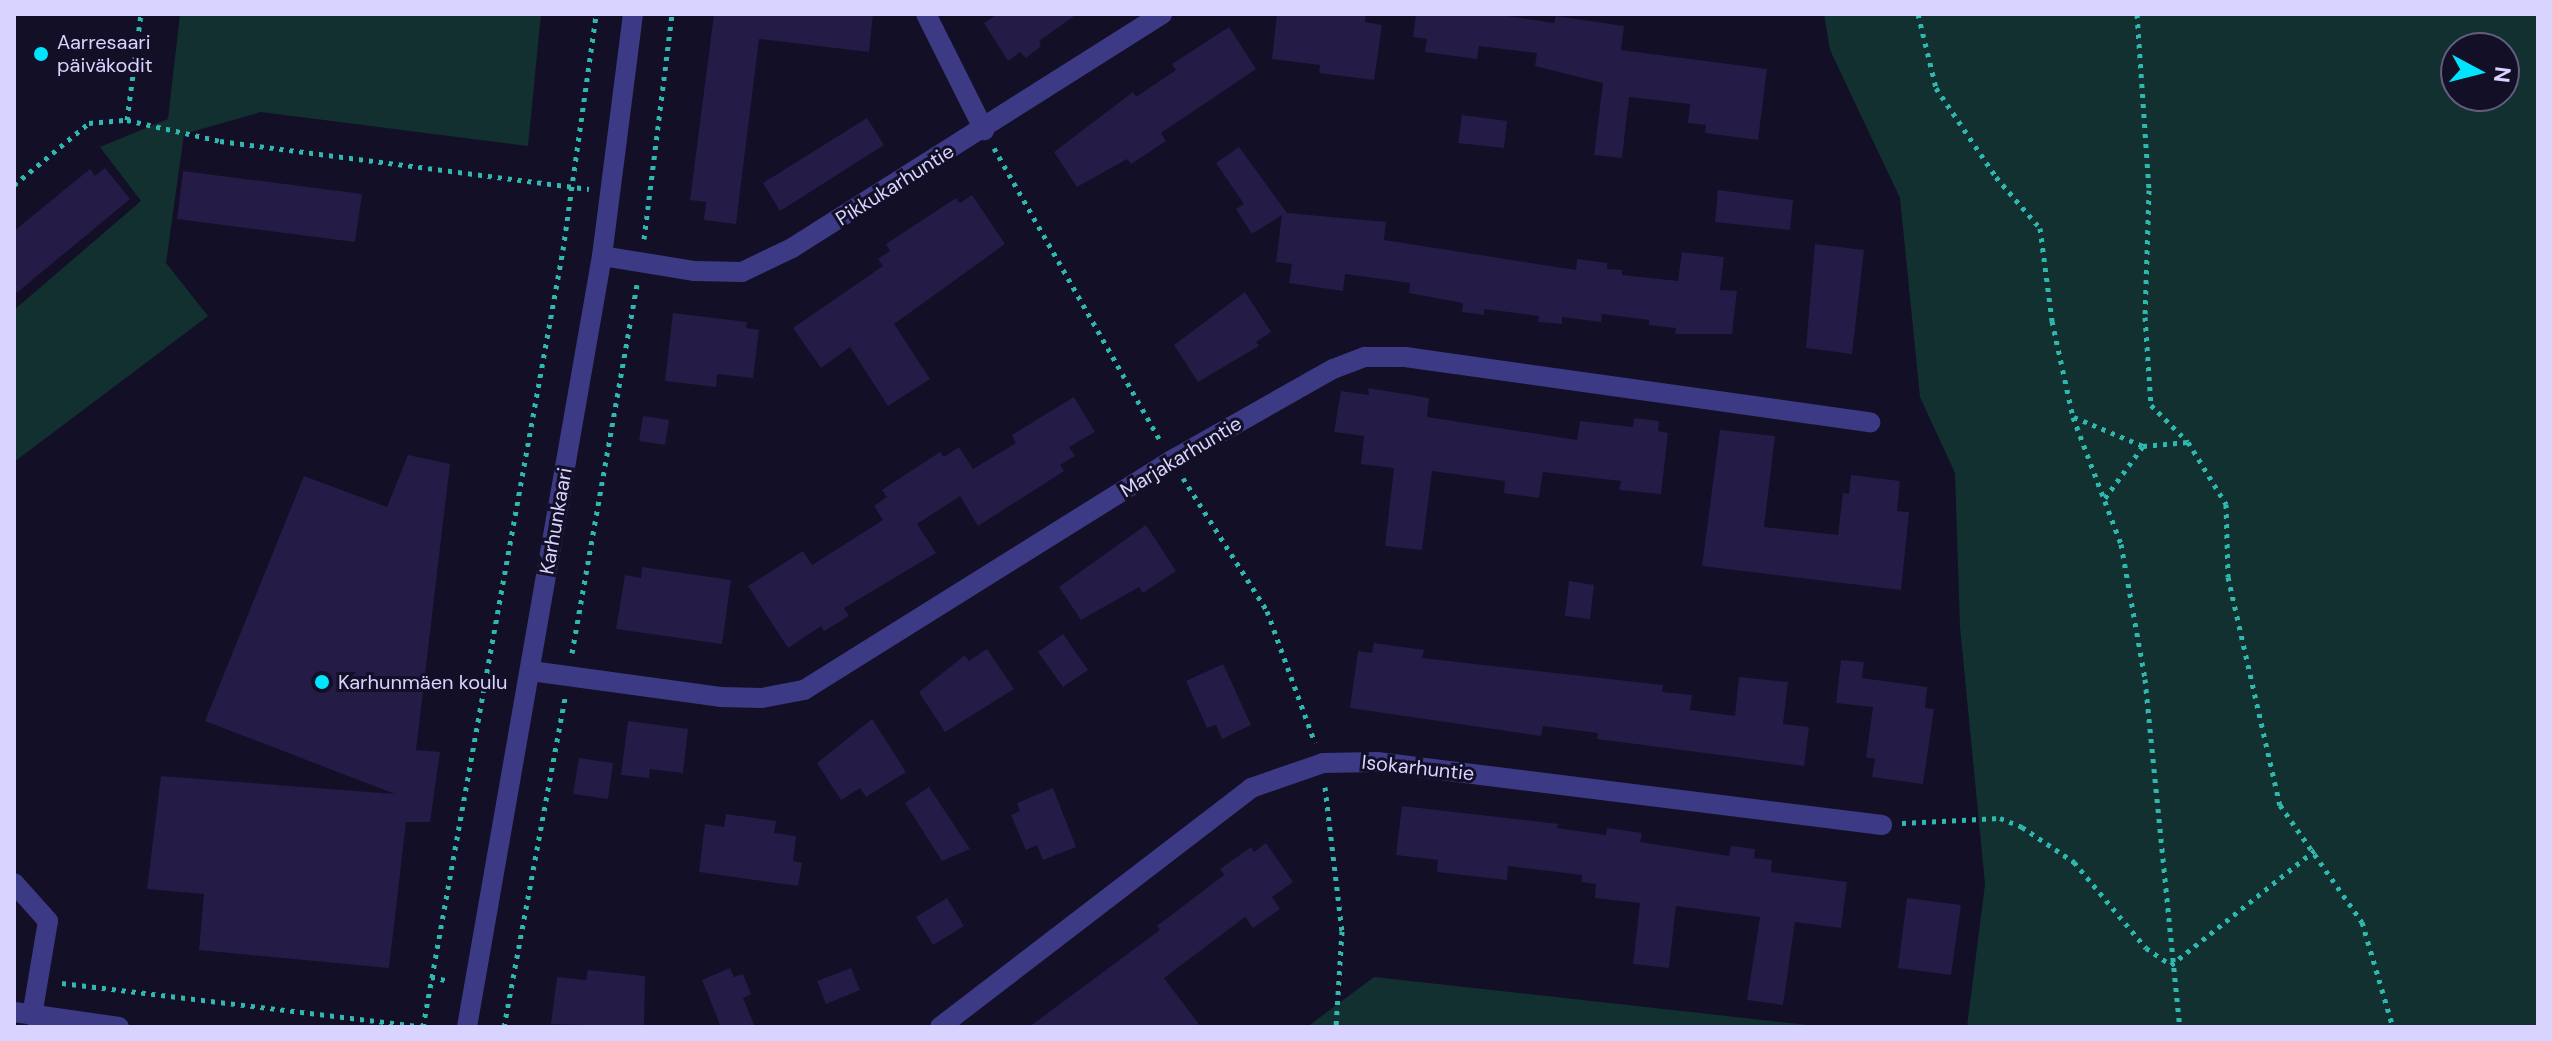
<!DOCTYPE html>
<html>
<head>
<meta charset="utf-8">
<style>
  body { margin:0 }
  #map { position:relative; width:2552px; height:1041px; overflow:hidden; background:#130f26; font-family:"DM Sans",sans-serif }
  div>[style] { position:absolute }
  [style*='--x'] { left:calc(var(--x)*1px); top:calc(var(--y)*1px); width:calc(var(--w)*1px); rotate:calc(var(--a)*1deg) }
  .green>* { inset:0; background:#12302f }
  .building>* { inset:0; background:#241b47 }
  .path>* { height:5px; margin-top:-2.5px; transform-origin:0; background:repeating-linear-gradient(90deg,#2fb8b0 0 4px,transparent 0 10px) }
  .minor>* { height:20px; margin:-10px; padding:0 10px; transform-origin:10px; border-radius:10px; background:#3d3a85 }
  .dots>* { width:22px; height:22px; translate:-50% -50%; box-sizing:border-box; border:4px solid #130f26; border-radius:50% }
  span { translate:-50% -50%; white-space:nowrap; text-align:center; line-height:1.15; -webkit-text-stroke:6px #130f26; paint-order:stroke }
  .poi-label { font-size:20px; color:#d9d4ff }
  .left { translate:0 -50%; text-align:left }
  .street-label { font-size:20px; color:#d9d4ff }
  .frame { position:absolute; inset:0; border:16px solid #d9d4ff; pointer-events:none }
  .north { position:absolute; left:2440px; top:32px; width:80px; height:80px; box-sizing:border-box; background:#130f26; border:2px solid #625e7d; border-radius:50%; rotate:97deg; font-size:22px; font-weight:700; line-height:32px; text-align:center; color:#d9d4ff }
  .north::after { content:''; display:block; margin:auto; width:28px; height:36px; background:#00e5ff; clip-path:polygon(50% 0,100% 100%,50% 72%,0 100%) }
</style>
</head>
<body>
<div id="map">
  <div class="green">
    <i style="clip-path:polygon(180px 14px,541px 14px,528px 146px,261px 112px,184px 134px,166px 263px,208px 316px,14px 462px,14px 310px,141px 201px,100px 147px,168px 119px)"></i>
    <i style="clip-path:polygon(evenodd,1824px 14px,2538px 14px,2538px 1027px,1967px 1027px,1985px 884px,1960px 627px,1955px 473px,1920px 397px,1900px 198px,1830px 50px,1824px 14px,2456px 48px,2504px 48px,2504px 96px,2456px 96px,2456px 48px)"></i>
    <i style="clip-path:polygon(1374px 977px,1826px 1027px,1307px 1027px)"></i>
  </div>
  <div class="building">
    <i style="clip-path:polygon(714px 14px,873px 14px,869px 52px,759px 39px,736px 224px,704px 220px,706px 202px,690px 200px)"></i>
    <i style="clip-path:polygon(998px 14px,1077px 14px,1039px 41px,1041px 46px,1026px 58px,1020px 52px,1008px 61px,984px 23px)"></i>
    <i style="clip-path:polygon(1277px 14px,1366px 14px,1365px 22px,1382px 25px,1374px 80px,1319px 73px,1320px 65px,1272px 59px)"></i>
    <i style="clip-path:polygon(1416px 14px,1493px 14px,1554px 23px,1556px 16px,1624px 26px,1621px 50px,1767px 69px,1758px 140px,1705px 133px,1706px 125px,1688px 123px,1690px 104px,1629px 97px,1622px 158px,1594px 155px,1603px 83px,1535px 66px,1537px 53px,1479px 46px,1477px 59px,1425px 52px,1427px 39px,1413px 37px)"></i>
    <i style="clip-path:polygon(1229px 27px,1256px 69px,1161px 133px,1166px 141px,1131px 164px,1127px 159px,1077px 187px,1054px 152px,1133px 92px,1136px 97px,1176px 70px,1172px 64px)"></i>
    <i style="clip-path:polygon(1462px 115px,1507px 121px,1504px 148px,1458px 143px)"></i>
    <i style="clip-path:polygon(867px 118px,884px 145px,780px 211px,763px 183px)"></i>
    <i style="clip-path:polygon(1239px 147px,1287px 213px,1386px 222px,1384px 240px,1576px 270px,1577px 259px,1607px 263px,1607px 269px,1622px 270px,1622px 275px,1678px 281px,1682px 252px,1724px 257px,1720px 290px,1737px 291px,1732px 334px,1675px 334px,1676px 328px,1649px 325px,1649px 320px,1602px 314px,1601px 322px,1562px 317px,1562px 324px,1538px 322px,1539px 316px,1484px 309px,1484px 315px,1462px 312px,1463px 303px,1409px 293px,1410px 283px,1345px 274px,1343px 291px,1289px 283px,1292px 264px,1276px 262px,1282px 215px,1252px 234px,1236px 209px,1244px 204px,1216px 163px)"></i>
    <i style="clip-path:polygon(105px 168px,130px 199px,14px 295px,14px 231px,90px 169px,95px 176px)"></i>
    <i style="clip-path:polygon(183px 171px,362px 194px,355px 242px,177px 219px)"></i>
    <i style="clip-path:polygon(1718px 190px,1793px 200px,1790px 230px,1715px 222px)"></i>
    <i style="clip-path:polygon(972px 195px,1005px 244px,894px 324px,930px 379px,888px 406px,850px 347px,821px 368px,793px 328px,883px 266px,878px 259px,890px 251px,886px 244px,956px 198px,960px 203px)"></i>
    <i style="clip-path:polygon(1815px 244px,1864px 250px,1852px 354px,1806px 348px)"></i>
    <i style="clip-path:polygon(1245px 292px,1271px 332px,1256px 342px,1259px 346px,1198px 382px,1174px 345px)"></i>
    <i style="clip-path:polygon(673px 313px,747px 322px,746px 328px,759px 330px,753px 378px,717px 374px,716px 387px,665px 381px)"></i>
    <i style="clip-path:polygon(1368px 388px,1429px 398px,1427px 417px,1577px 440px,1580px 421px,1633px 427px,1634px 418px,1659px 421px,1658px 431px,1668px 433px,1661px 494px,1619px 490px,1621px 481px,1543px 472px,1539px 498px,1504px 493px,1505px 481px,1432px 471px,1422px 550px,1385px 546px,1394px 468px,1361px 464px,1364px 436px,1334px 432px,1341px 391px,1369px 395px)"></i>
    <i style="clip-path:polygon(1074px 397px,1095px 432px,1069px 447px,1075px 456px,1060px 465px,1064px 471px,978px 526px,960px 496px,917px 524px,936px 553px,844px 608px,849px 616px,824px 631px,821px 626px,788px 648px,748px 586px,803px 551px,812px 565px,883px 520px,874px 506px,887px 497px,882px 490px,940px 452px,944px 457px,959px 447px,973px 469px,1016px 443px,1012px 435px)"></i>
    <i style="clip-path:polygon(643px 416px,669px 420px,665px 445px,639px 441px)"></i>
    <i style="clip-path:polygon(1720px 430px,1775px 436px,1764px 527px,1838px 535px,1843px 493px,1849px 494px,1851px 475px,1900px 481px,1897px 511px,1909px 512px,1901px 590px,1702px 566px)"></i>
    <i style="clip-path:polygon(408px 455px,450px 464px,416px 750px,440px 752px,430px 822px,406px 822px,389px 968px,199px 950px,204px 894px,147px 889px,161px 776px,395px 794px,205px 721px,304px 476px,387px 507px)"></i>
    <i style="clip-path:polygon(1146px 525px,1176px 571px,1143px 593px,1139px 587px,1081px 620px,1059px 587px)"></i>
    <i style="clip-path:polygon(642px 567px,731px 580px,722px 644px,616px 629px,625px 575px,641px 578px)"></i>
    <i style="clip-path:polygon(1569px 581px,1594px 585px,1590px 619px,1565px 616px)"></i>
    <i style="clip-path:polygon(1063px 634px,1088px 670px,1063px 687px,1038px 652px)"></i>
    <i style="clip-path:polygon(1374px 643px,1424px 650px,1422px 658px,1663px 685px,1662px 692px,1692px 695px,1690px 710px,1735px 716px,1739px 677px,1788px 682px,1783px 724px,1809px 727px,1804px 766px,1597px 739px,1598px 733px,1543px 726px,1541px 736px,1350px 708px,1358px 651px,1372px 653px)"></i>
    <i style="clip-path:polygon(987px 649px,1014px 689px,945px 732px,919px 692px,965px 655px,969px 661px)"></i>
    <i style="clip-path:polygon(1841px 660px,1864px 662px,1862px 678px,1927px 687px,1925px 708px,1934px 709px,1923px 784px,1872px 777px,1875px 759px,1866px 757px,1873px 707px,1836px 703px)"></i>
    <i style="clip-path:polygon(1223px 664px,1251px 725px,1222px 739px,1216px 725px,1207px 728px,1186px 681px)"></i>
    <i style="clip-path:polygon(872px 719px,906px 772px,866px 797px,860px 788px,841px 800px,817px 763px)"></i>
    <i style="clip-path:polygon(628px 721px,688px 729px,683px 773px,650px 769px,649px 778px,621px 775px)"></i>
    <i style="clip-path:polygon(579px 758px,613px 763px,608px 799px,573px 794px)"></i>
    <i style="clip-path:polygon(929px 787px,970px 849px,942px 861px,905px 803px)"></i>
    <i style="clip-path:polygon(1053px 788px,1076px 847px,1043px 860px,1037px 845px,1026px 850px,1011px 815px,1020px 811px,1017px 803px)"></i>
    <i style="clip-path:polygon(1402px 806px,1558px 824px,1557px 828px,1606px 835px,1607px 828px,1642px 833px,1640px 842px,1729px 856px,1731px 846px,1755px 849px,1754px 858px,1772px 860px,1771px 872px,1847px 882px,1841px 928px,1795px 922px,1783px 1005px,1747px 1000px,1760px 917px,1676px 906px,1669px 968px,1633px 964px,1640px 903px,1595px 898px,1596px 884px,1581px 882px,1582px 875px,1508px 866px,1507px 880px,1437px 872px,1438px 860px,1396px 855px)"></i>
    <i style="clip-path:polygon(726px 814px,776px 821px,774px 833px,796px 836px,793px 861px,802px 863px,798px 886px,699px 872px,705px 824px,724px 827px)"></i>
    <i style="clip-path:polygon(1266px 843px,1293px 882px,1272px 897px,1280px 909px,1253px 928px,1245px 917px,1164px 978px,1201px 1027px,1029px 1027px,1160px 930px,1157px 926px,1224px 875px,1220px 869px,1251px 847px,1254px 852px)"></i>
    <i style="clip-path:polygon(947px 898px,964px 926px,933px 945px,916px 917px)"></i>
    <i style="clip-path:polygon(1907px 898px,1961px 905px,1951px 975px,1898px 968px)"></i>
    <i style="clip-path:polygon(730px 968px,734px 977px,743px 974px,751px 994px,743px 998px,755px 1027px,721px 1027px,702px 980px)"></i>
    <i style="clip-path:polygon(851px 968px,860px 990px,826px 1004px,817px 981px)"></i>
    <i style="clip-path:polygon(588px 970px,645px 976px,644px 1027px,551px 1024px,557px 977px,586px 980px)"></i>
  </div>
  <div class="path">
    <i style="--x:1918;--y:14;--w:76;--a:76.3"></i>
    <i style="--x:1936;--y:88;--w:107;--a:56"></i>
    <i style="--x:1996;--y:177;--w:67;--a:49.2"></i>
    <i style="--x:2040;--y:228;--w:94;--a:82.6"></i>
    <i style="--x:2052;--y:321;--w:98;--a:77.7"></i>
    <i style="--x:2073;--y:417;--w:136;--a:69.3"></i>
    <i style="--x:2121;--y:544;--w:137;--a:79.9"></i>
    <i style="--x:2145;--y:679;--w:350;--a:84.3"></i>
    <i style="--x:2137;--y:14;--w:176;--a:86.1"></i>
    <i style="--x:2149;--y:190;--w:127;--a:91.8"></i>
    <i style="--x:2145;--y:317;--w:88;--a:86.1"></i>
    <i style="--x:2151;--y:405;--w:52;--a:45"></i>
    <i style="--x:2188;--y:442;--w:73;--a:58.5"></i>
    <i style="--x:2226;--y:504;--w:73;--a:88.4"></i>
    <i style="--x:2228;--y:577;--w:234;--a:77.2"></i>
    <i style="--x:2280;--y:805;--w:143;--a:55"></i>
    <i style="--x:2362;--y:922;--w:109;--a:73.6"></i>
    <i style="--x:127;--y:120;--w:107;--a:-82.5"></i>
    <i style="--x:994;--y:148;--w:338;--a:60.4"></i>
    <i style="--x:14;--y:185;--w:97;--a:-39.6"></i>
    <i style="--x:89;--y:123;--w:38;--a:-5"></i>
    <i style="--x:127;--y:120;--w:95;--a:12.7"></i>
    <i style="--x:220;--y:141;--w:372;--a:7.4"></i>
    <i style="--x:644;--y:239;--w:227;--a:-82.9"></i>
    <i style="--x:2074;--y:417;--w:75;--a:22.8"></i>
    <i style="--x:2143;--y:446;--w:45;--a:-5.1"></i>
    <i style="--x:1183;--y:478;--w:157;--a:57.7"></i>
    <i style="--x:1267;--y:611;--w:140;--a:70"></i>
    <i style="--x:2105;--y:498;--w:64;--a:-53.8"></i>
    <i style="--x:572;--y:653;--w:374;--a:-80"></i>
    <i style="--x:1325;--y:787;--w:145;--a:83.3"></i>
    <i style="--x:1342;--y:931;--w:96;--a:93.6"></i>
    <i style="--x:1902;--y:823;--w:98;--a:-2.9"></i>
    <i style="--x:2000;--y:818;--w:24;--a:22"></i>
    <i style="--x:2022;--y:827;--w:63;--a:33.9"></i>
    <i style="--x:2074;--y:862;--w:112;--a:50.1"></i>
    <i style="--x:2146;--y:948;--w:30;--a:34"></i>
    <i style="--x:2171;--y:965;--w:184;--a:-38.6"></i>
    <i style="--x:431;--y:977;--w:19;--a:12"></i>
    <i style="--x:62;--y:983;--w:364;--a:6.9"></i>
    <i style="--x:423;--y:1027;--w:790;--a:-79.79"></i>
    <i style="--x:563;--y:250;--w:238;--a:-82"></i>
    <i style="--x:504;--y:1027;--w:335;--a:-79.5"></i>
  </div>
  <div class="minor">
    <i style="--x:926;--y:14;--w:130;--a:63.4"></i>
    <i style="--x:602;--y:256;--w:94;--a:9.2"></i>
    <i style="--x:695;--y:271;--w:47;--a:1.2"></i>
    <i style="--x:742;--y:272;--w:55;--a:-25.6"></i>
    <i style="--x:792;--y:248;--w:438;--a:-32.3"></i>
    <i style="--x:531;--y:671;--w:191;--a:7.8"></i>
    <i style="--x:720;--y:697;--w:42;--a:1.4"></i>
    <i style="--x:762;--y:698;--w:43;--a:-10.8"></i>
    <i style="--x:804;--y:690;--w:434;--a:-32"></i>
    <i style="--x:1172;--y:460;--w:185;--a:-29.5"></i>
    <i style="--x:1333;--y:369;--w:34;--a:-21"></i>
    <i style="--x:1365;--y:357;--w:40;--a:0"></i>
    <i style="--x:1405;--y:357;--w:470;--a:8"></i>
    <i style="--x:14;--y:883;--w:51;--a:48.2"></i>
    <i style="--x:48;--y:921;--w:96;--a:99.6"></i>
    <i style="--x:14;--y:1012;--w:106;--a:8.1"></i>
    <i style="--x:467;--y:1027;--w:783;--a:-80.07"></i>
    <i style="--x:602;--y:256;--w:244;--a:-82.7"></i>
    <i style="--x:940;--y:1027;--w:392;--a:-37.5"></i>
    <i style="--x:1251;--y:788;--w:76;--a:-19.1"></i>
    <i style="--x:1323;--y:763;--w:54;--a:-1.1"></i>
    <i style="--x:1377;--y:762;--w:509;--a:7.11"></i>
  </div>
  <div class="dots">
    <i style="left:41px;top:54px;background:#00e5ff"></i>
    <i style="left:322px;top:682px;background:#00e5ff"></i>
  </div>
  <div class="poi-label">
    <span class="left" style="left:57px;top:54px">Aarresaari<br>päiväkodit</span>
    <span class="left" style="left:338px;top:682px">Karhunmäen koulu</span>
  </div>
  <div class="street-label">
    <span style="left:895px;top:185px;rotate:-32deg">Pikkukarhuntie</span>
    <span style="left:1181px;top:457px;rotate:-31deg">Marjakarhuntie</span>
    <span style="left:556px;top:521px;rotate:-80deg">Karhunkaari</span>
    <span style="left:1418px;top:768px;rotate:6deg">Isokarhuntie</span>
  </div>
  <div class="frame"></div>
  <div class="north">N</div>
</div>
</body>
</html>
